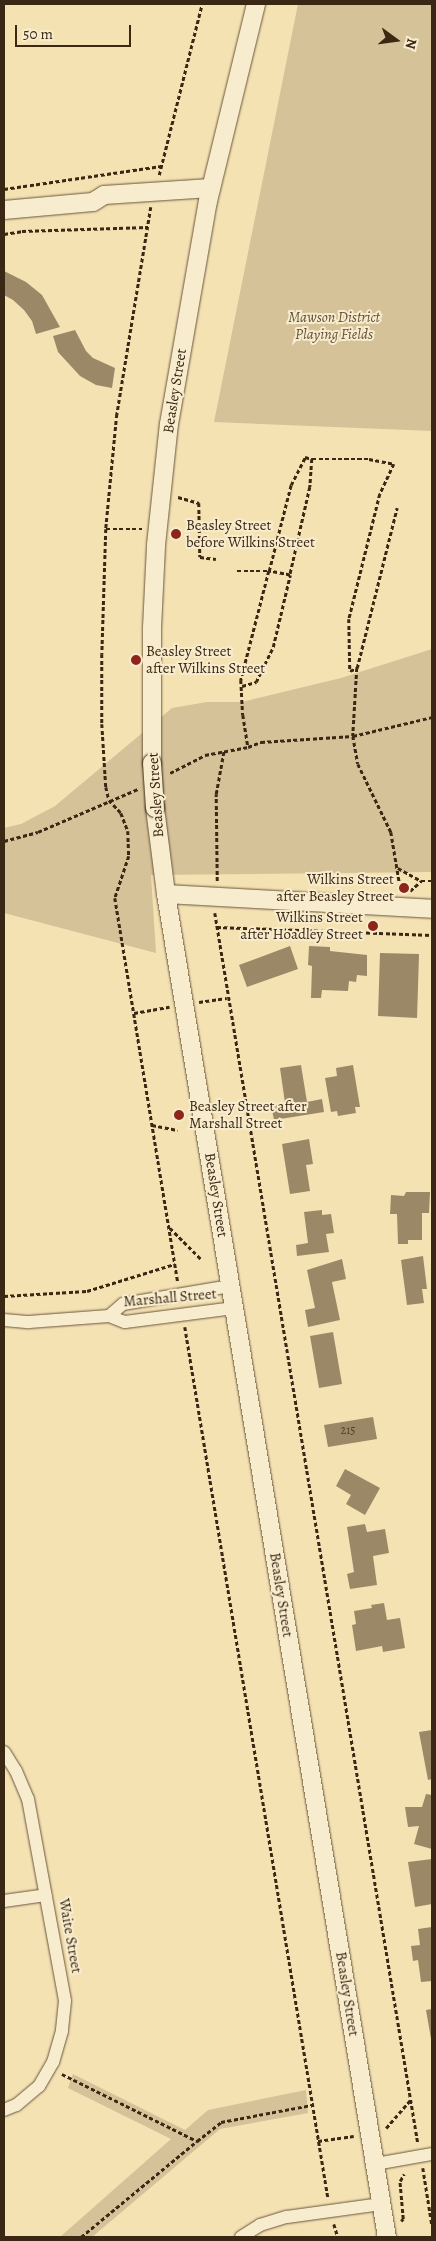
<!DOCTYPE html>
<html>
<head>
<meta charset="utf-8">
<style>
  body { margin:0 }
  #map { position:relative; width:436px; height:2241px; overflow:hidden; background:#f5e2b3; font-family:Alegreya,serif }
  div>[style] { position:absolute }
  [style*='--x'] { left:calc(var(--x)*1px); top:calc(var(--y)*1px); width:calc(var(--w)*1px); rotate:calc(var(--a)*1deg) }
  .green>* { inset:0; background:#d5c298 }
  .building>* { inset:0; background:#9b8867 }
  .path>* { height:2.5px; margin-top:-1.25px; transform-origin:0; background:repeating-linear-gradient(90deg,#3a2714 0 4px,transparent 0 6.5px) }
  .roads { filter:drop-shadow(0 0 1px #69563c) drop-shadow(0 0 1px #69563c) }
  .street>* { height:12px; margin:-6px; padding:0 6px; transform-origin:6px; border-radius:6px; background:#f8ecce }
  .secondary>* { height:18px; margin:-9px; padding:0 9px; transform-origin:9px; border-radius:9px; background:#f8ecce }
  .bridges { filter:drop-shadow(0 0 1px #3a2714) drop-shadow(0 0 1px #3a2714) }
  .secondary-bridge>* { height:18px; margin:-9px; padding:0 9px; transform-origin:9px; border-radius:9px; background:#f8ecce }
  .dots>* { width:14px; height:14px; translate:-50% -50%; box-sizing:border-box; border:2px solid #f8ecce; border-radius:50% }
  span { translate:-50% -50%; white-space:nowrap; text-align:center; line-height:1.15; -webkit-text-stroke:4px #f8ecce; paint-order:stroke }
  .number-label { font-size:12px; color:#523f29 }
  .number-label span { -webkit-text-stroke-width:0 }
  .park-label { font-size:15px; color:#614e35; font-style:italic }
  .street-label { font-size:15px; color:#3a2714 }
  .poi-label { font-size:15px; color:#3a2714 }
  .left { translate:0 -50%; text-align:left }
  .right { translate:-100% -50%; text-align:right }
  .frame { position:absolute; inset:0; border:5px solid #3a2714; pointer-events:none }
  .north { position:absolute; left:371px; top:15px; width:50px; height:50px; -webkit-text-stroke:4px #f8ecce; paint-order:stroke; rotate:104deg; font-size:14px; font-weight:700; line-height:20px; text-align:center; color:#3a2714 }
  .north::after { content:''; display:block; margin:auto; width:18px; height:22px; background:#3a2714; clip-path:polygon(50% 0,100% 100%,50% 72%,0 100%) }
  .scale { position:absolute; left:15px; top:25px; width:116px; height:22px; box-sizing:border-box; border:2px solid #3a2714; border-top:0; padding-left:6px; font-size:15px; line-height:18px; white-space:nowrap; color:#3a2714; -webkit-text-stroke:4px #f8ecce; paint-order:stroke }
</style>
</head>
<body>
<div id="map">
  <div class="green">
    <i style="clip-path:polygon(298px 4px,432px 4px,432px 431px,214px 422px)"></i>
    <i style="clip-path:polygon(432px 649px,432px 872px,151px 875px,156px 953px,4px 913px,4px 828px,21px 824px,55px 806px,172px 708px,207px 702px,242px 702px,341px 678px)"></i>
    <i style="clip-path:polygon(73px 2074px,185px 2130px,208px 2110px,306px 2090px,308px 2113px,220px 2129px,92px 2237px,60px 2237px,171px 2139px,68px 2088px)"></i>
  </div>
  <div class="building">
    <i style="clip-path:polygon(4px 271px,26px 282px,42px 295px,60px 327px,36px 334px,32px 321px,24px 310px,13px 300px,4px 295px)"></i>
    <i style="clip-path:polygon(75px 330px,86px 351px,93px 358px,115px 368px,112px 388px,96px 385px,80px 376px,58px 352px,53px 336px)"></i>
    <i style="clip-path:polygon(290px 946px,298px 969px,247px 987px,239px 965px)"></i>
    <i style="clip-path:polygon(309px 946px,330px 947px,330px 951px,367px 955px,367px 976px,357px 975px,356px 982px,349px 981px,348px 991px,322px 990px,321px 998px,311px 998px,312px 966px,308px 965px)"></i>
    <i style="clip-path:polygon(380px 953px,419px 954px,417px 1018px,378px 1016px)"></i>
    <i style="clip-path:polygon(301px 1065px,307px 1102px,322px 1099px,324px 1112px,274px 1120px,271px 1105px,285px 1103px,280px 1068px)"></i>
    <i style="clip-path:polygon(353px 1065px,360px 1107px,355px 1107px,356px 1113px,338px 1116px,337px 1111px,331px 1112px,325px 1078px,337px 1076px,336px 1068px)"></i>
    <i style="clip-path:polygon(309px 1139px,313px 1164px,306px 1165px,310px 1191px,290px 1194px,282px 1144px)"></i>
    <i style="clip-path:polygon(406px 1192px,430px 1192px,429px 1213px,422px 1213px,422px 1240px,408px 1240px,408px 1244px,398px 1244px,397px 1214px,390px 1214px,391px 1195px,404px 1196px)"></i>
    <i style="clip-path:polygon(322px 1210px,322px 1215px,331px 1214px,334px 1233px,326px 1234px,329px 1252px,297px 1256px,296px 1245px,308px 1243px,304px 1212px)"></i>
    <i style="clip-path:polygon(423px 1256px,427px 1289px,422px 1289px,424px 1303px,407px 1305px,401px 1260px)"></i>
    <i style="clip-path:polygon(342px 1259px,346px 1279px,332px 1282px,340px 1320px,308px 1327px,305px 1310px,315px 1308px,307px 1270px)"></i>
    <i style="clip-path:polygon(333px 1332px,342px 1384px,319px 1388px,310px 1336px)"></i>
    <i style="clip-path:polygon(373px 1417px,377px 1439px,328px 1447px,324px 1425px)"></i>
    <i style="clip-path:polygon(345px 1469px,380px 1488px,365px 1515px,346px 1504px,351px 1495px,336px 1486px)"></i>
    <i style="clip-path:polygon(365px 1524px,367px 1532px,385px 1529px,389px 1553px,373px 1556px,377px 1585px,350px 1589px,347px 1574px,354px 1572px,347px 1527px)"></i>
    <i style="clip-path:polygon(384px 1603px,387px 1620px,400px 1618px,405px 1648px,383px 1652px,382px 1646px,356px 1651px,352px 1625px,356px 1624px,354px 1611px,372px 1608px,371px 1605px)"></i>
    <i style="clip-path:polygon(432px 1730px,432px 1779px,428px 1780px,419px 1732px)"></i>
    <i style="clip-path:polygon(426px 1794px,432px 1795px,432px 1849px,414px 1844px,419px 1826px,408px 1827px,405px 1807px,422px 1807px)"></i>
    <i style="clip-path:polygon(432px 1859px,432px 1904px,415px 1907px,408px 1862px)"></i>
    <i style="clip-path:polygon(432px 1927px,432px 1981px,421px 1982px,418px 1960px,413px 1961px,411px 1946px,420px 1945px,418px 1929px)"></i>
    <i style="clip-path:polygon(432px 2009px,432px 2039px,431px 2039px,426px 2010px)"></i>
  </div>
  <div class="path">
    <i style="--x:159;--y:175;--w:176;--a:-75.9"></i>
    <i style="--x:4;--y:189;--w:159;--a:-8.3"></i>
    <i style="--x:151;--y:207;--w:210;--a:99.3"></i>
    <i style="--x:117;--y:414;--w:116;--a:95.5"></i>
    <i style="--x:106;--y:529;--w:125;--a:91.8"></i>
    <i style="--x:102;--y:654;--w:70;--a:90"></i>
    <i style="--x:102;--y:724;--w:63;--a:86.4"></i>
    <i style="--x:106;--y:787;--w:13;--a:77"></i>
    <i style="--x:109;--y:800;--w:18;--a:47"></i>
    <i style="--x:121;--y:813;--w:19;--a:69"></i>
    <i style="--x:128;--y:831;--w:25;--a:88"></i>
    <i style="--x:129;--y:856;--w:44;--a:108.4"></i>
    <i style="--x:115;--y:898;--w:389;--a:80.7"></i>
    <i style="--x:4;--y:234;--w:18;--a:-9"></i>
    <i style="--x:22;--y:231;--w:126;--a:-1.8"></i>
    <i style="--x:312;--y:459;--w:57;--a:0"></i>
    <i style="--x:369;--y:459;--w:25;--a:11"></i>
    <i style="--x:394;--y:464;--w:33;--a:115"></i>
    <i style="--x:380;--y:494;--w:129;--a:103.9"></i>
    <i style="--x:349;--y:619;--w:52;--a:88.9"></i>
    <i style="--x:350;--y:671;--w:8;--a:-23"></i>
    <i style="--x:357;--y:668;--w:165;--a:-76"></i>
    <i style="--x:178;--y:497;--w:22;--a:16"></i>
    <i style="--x:199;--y:503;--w:54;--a:88.9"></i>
    <i style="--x:200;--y:557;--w:16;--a:7"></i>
    <i style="--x:106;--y:529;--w:36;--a:0"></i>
    <i style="--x:237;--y:571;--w:32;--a:0"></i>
    <i style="--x:269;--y:571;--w:89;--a:-75.7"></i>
    <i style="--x:291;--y:485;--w:31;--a:-63"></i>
    <i style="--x:305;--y:457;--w:7;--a:16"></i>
    <i style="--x:312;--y:459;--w:28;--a:94"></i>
    <i style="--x:310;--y:487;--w:90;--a:102.8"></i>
    <i style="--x:357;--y:668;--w:68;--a:93.4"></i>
    <i style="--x:353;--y:736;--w:28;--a:80"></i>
    <i style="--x:358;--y:764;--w:76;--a:64.1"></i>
    <i style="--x:391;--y:832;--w:61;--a:80.5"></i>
    <i style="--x:242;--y:686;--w:15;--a:-16"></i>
    <i style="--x:256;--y:682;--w:39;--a:-64"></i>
    <i style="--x:273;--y:647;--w:74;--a:-76.7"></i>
    <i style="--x:290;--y:575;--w:21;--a:-169"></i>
    <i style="--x:269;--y:571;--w:113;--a:104.4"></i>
    <i style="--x:241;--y:680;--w:35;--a:87"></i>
    <i style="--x:243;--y:715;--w:31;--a:81"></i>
    <i style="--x:170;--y:773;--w:39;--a:-27"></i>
    <i style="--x:205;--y:755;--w:44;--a:-10.5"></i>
    <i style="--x:248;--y:747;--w:14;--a:-21"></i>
    <i style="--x:261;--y:742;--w:92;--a:-3.7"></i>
    <i style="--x:353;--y:736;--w:81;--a:-13.5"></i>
    <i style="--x:4;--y:841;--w:35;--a:-15"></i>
    <i style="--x:38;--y:832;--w:109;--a:-23.3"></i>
    <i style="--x:398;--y:868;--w:26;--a:29"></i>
    <i style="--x:217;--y:881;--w:87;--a:-90.7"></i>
    <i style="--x:216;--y:794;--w:45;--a:-79.7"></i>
    <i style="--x:410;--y:891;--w:15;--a:-42"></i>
    <i style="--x:421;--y:881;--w:11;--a:0"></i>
    <i style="--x:215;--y:913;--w:1247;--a:80.63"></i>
    <i style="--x:217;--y:927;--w:215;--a:2.1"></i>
    <i style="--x:199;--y:1002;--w:28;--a:-8"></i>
    <i style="--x:134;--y:1013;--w:36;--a:-10"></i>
    <i style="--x:152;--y:1125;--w:26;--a:11"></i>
    <i style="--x:170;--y:1228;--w:44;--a:45"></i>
    <i style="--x:4;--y:1296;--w:83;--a:-3.4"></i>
    <i style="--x:87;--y:1291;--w:92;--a:-17.1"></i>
    <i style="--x:185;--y:1327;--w:882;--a:80.67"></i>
    <i style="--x:62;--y:2074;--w:151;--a:26.4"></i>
    <i style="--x:197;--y:2141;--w:31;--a:-38"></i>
    <i style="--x:221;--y:2122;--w:93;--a:-10.6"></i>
    <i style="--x:386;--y:2128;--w:37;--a:-49"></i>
    <i style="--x:318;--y:2141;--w:36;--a:-8"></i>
    <i style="--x:423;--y:2168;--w:58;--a:81"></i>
    <i style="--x:401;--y:2221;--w:3;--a:-45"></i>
    <i style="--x:403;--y:2219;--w:38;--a:-95"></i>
    <i style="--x:400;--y:2181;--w:8;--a:-60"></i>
    <i style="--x:334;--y:2224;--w:14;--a:73"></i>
    <i style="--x:81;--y:2237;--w:151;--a:-39.6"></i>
  </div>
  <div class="roads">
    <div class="street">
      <i style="--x:109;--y:1316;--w:18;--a:-41"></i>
      <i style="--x:123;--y:1304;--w:109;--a:-9.5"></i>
      <i style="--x:4;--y:1320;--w:25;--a:5"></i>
      <i style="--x:29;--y:1322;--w:80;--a:-4.3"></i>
      <i style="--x:109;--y:1316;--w:17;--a:21"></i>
      <i style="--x:125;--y:1322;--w:110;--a:-7.3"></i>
      <i style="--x:4;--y:1752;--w:22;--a:58"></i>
      <i style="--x:16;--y:1771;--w:30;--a:67"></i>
      <i style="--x:28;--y:1799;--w:205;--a:79.6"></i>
      <i style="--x:65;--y:2001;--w:30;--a:96"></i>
      <i style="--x:62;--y:2031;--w:32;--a:106"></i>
      <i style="--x:53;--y:2062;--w:28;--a:120"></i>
      <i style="--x:39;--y:2086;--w:30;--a:140"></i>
      <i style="--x:16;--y:2105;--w:13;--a:157"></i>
      <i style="--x:4;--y:1901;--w:42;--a:-8.1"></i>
      <i style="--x:375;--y:2164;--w:58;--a:-10"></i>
      <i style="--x:241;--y:2237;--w:22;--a:-32"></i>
      <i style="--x:260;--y:2225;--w:28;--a:-17"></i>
      <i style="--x:287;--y:2217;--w:95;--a:-7.9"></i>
    </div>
    <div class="secondary">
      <i style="--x:4;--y:210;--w:89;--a:-5.1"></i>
      <i style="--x:93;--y:202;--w:13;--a:-32"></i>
      <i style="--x:104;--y:195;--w:107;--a:-3.7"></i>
      <i style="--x:152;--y:763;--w:135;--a:-90"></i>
      <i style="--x:152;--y:628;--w:83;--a:-87.2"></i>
      <i style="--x:156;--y:545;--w:122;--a:-83.9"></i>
      <i style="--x:169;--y:424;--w:226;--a:-80.1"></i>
      <i style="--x:208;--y:201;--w:203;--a:-76.3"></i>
      <i style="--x:155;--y:808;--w:87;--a:82.7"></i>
      <i style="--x:166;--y:894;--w:1361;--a:80.66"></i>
      <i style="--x:166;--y:894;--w:266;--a:3.2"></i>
    </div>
  </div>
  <div class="bridges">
    <div class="secondary-bridge">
      <i style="--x:152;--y:763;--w:45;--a:86.2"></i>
    </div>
  </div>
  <div class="dots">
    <i style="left:176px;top:534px;background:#8f2418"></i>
    <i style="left:136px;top:660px;background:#8f2418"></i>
    <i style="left:404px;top:888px;background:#8f2418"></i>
    <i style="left:373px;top:926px;background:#8f2418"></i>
    <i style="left:179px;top:1115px;background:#8f2418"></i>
  </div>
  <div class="number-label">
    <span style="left:348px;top:1431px">215</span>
  </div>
  <div class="park-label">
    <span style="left:334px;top:326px">Mawson District<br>Playing Fields</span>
  </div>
  <div class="street-label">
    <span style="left:175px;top:391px;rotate:-81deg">Beasley Street</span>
    <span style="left:156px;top:795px;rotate:-94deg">Beasley Street</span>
    <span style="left:216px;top:1195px;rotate:81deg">Beasley Street</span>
    <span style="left:170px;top:1298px;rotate:-5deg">Marshall Street</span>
    <span style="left:281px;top:1595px;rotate:81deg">Beasley Street</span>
    <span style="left:70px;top:1936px;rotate:80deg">Waite Street</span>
    <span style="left:347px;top:1994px;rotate:81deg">Beasley Street</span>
  </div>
  <div class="poi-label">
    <span class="left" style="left:186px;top:534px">Beasley Street<br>before Wilkins Street</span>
    <span class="left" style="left:146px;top:660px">Beasley Street<br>after Wilkins Street</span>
    <span class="right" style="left:394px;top:888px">Wilkins Street<br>after Beasley Street</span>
    <span class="right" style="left:363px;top:926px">Wilkins Street<br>after Hoadley Street</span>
    <span class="left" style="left:189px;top:1115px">Beasley Street after<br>Marshall Street</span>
  </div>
  <div class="frame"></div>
  <div class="north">N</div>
  <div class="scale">50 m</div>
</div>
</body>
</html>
